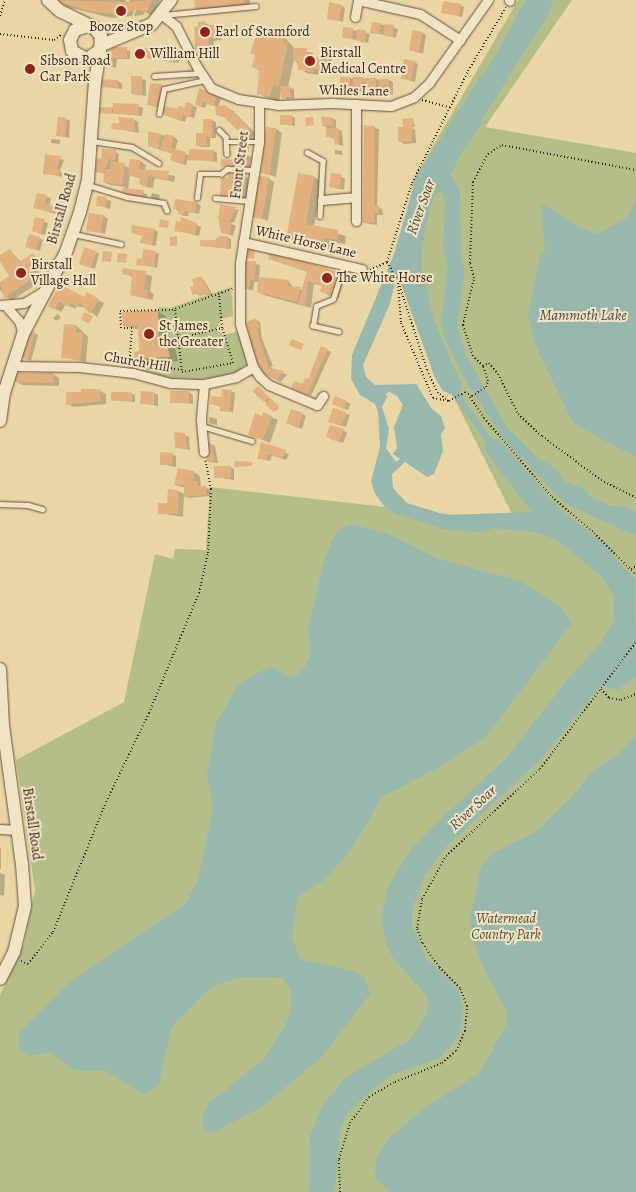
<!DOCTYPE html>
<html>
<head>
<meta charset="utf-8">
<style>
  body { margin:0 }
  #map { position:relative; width:636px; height:1192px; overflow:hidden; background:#e9d6a5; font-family:Alegreya,serif }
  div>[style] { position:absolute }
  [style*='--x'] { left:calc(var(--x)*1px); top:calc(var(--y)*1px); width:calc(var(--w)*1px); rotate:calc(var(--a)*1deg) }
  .green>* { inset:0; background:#b4be88 }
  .water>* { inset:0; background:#99b8ad }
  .shadow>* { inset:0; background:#0003 }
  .building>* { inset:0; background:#e3b080 }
  .path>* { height:2px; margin-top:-1px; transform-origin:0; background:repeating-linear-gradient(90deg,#3d231a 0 1px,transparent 0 3.5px) }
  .roads { filter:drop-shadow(0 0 1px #68503d) drop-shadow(0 0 1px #68503d) }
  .lane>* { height:4.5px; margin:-2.25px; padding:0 2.25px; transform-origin:2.25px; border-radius:2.25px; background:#f1e4c4 }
  .street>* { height:9px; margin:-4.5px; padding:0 4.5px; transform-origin:4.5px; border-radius:4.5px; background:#f1e4c4 }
  .secondary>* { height:12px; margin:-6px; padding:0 6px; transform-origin:6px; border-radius:6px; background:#f1e4c4 }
  .dots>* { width:14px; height:14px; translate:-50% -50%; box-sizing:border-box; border:2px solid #f1e4c4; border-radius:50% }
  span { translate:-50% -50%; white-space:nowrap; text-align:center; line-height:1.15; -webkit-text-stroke:4px #f1e4c4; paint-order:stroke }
  .poi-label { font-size:14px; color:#3d231a }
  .left { translate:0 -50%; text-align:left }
  .street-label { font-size:14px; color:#3d231a }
  .park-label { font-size:14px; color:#5b4a36; font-style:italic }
  .water-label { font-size:15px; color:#54483f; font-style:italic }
</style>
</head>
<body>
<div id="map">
  <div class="green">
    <i style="clip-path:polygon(518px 0,572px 0,485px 127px,636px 153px,636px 1192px,0 1192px,0 995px,24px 944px,35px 890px,16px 760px,124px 702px,155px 554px,173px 559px,175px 549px,206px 550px,210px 487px,516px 522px,442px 374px,427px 334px,412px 182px)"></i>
    <i style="clip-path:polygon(231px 287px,233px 316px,221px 319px,216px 330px,224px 335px,239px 331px,247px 364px,240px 371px,206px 381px,170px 379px,124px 367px,134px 359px,170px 356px,166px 342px,159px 343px,158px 307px,170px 308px)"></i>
  </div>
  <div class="water">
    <i style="clip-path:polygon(evenodd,526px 0,553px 0,548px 15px,485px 114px,479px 129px,461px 153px,451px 175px,460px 191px,461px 259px,465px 270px,457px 325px,466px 356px,507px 427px,538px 458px,557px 469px,564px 481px,584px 489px,592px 497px,611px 506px,625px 506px,636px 512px,636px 536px,568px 505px,558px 497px,504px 440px,467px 383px,444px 337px,441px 322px,448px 266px,443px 249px,445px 202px,441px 191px,435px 195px,429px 211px,422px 248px,422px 270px,435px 323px,460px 381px,462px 388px,459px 392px,489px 435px,502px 443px,559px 508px,611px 550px,611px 554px,635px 579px,636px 677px,617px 690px,601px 685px,543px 757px,447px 846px,425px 875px,412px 910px,412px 926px,426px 958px,457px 988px,464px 1008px,459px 1035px,440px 1058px,391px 1075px,362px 1099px,346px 1115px,340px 1131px,335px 1192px,309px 1192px,310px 1136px,322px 1105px,348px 1076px,411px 1039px,427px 1013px,428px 1002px,425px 993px,394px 960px,387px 946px,381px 921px,387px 888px,413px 846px,508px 756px,567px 680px,600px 644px,614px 620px,614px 597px,602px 577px,557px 540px,536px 532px,492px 528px,484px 533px,442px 529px,393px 513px,385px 507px,375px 494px,371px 481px,380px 447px,378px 411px,375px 404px,360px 395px,351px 379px,352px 355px,394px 254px,416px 178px,479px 78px,486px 71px,526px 0,399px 278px,435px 378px,443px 391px,452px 395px,483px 438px,488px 456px,532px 512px,446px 515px,407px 503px,393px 488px,392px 474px,405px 462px,427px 477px,434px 474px,443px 451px,441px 434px,445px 428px,441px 416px,432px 409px,416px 384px,375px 385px,366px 377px,363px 365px,390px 304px,395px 281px,399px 278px,526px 0,390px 392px,397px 396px,403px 405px,394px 427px,397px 448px,393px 454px,400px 459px,396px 462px,386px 448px,389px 429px,382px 407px,387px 397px,386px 393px,390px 392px)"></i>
    <i style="clip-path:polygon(636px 199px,636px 457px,581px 428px,571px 419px,535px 345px,528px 315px,540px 256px,545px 251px,541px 206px,544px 204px,579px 227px,598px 234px,627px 217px)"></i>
    <i style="clip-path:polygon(351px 524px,387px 533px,439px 559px,520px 581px,563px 609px,571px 624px,485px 738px,443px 765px,382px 797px,351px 850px,324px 880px,298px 897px,292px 937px,300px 959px,353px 971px,365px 978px,370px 994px,320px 1059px,260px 1108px,212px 1133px,203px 1130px,203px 1115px,210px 1102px,264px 1059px,288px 1020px,292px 999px,290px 988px,282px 978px,241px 977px,213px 986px,172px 1026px,159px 1084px,145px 1095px,106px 1071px,75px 1070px,50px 1052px,29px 1056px,19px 1048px,19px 1032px,74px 979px,185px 904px,198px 880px,213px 808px,207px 774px,216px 723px,238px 685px,259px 672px,273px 667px,286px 676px,297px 675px,304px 669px,311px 651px,308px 630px,322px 567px,333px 537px,340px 529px)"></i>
    <i style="clip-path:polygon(636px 736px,636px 1192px,391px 1192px,375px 1179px,376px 1158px,389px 1138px,422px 1110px,480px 1072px,506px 1025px,507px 1011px,484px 970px,472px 935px,470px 918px,481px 866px,494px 852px,535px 832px,573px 796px,592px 771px,617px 756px)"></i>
  </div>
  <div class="shadow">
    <i style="clip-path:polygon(56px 0,125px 0,129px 3px,130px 0,160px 0,153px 16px,145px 12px,143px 15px,134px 16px,138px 5px,136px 5px,132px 16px,112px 18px,67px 7px)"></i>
    <i style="clip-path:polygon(196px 0,250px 0,250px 6px,203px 12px,196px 8px)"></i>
    <i style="clip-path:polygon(460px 5px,464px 7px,462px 17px,442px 12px)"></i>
    <i style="clip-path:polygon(342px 6px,345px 8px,343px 22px,328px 18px)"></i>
    <i style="clip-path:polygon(205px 23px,221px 30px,222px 40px,213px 41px,215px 51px,202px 52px,196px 48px)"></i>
    <i style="clip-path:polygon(380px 24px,398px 29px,396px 38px,371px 32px)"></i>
    <i style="clip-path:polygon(344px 28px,370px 34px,368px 43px,343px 37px)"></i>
    <i style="clip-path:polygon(423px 33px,426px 35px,423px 54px,410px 50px)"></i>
    <i style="clip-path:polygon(285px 38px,296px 50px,313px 53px,313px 60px,326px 56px,332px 60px,333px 71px,319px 72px,319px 75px,306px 73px,294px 60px,288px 87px,294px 89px,294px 99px,286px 99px,281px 91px,279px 101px,267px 98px,258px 93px,260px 71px,253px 67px,256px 55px,251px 53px,253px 45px)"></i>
    <i style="clip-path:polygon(114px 49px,130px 51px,130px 59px,117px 59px,116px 68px,105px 65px)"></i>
    <i style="clip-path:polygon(175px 53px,179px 56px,179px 63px,135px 56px)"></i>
    <i style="clip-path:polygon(414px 62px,418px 64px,415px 82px,402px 78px)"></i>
    <i style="clip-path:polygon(132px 77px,146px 80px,146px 96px,132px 94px)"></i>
    <i style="clip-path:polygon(350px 78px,389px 80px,393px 82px,393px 95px,341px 89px)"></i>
    <i style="clip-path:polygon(118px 81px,122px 84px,122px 89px,99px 86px)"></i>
    <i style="clip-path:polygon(161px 85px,165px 87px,162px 108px,152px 106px,148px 104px)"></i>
    <i style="clip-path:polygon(200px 89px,221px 99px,218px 107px,232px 110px,255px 133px,255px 142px,240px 138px,240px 132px,227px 118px,217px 115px,217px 107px,207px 103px,205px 108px,201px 107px)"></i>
    <i style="clip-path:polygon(187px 104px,197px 107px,194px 118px,187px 116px,185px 122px,168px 116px,165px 108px,186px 109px)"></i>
    <i style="clip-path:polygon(139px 106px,143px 108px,142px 116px,97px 112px,98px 108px)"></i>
    <i style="clip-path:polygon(291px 116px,295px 118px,295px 126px,281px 124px)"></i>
    <i style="clip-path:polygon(332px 118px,336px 120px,336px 129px,342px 131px,343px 146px,336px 144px,336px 139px,328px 137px,327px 128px,323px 125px)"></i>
    <i style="clip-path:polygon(66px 119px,70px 121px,69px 138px,58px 135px)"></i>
    <i style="clip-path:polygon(413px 119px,415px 127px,410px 127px,415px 130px,416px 143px,404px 144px,400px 141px,404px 128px)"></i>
    <i style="clip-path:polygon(134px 120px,138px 122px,139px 133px,113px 128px)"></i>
    <i style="clip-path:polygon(212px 120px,216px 122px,216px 138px,210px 138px,210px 147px,201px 147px,197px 145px)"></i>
    <i style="clip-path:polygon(366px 127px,379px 129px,377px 207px,382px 209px,383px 215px,377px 215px,377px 225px,364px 223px)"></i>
    <i style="clip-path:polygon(276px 129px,282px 133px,276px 177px,261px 172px)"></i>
    <i style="clip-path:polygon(149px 133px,174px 137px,178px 140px,175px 150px,190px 156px,213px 151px,217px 153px,217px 162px,188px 158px,186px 165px,175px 162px,171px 160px,173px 154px,149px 146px)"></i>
    <i style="clip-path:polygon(51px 139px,60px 140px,60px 144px,51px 143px)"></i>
    <i style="clip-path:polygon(335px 150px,342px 151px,342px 155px,335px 154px)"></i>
    <i style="clip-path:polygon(115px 152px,119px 154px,118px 163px,130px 168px,140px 161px,146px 165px,145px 170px,175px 176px,174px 182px,155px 178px,153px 188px,146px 187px,140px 184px,141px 179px,130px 175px,128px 189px,147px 194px,147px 199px,128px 196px,124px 194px,125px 187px,110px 185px,104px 182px,105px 174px,97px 171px,102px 160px)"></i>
    <i style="clip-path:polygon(247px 155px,251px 157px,250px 168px,222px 165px,240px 161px)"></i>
    <i style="clip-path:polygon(46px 156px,64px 160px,60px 170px,63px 177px,44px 173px)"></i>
    <i style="clip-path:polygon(242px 174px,248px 178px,247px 200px,221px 195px,229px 179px)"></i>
    <i style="clip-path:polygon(332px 175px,345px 178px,344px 190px,331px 187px)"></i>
    <i style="clip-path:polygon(314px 177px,322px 182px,314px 227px,346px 236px,345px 244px,332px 242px,331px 249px,296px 243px,288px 238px)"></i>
    <i style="clip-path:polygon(268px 178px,274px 182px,268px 221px,253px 216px)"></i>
    <i style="clip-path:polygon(152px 193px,160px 195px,159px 200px,151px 198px)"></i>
    <i style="clip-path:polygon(38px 194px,51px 198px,49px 206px,57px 209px,56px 214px,35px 208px)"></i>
    <i style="clip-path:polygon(99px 197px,111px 201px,110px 209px,97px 205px)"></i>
    <i style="clip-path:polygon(197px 203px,201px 206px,199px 214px,189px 212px,188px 216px,183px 216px,175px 208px)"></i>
    <i style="clip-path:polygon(221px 206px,239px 210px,234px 222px,228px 222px,236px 226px,233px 236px,222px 232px,223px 228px,219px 225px)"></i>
    <i style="clip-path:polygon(104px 216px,108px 219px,105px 234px,88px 230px)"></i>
    <i style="clip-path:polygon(36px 219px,48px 223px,45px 235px,37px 233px)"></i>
    <i style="clip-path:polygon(197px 225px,201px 227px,199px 236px,175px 230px)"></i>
    <i style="clip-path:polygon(155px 230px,158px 232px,156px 246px,146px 244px,142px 242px,143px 236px,132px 233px)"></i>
    <i style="clip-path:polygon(227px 237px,231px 239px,231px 249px,201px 246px)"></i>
    <i style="clip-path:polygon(39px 238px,43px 240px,40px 251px,31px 248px)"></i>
    <i style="clip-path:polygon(10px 250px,21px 262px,33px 255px,46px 268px,38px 273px,43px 280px,11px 301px,0 290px,0 283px,11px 276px,0 256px)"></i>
    <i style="clip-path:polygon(96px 252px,99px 254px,95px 269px,84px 265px)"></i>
    <i style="clip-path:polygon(155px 252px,159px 254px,157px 268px,138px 264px)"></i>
    <i style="clip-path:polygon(269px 259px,338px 273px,344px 277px,339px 298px,328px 295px,321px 291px,323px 286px,314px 284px,311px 308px,264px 295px,258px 292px,259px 282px,254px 282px,253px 291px,245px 288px,247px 262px,260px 265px,259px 279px,288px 281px,294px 288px,303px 290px,308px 272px)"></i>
    <i style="clip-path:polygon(124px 269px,152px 276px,150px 292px,154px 294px,153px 300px,131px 295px,133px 277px,123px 273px)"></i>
    <i style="clip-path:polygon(200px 278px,204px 280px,213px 295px,194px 294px,193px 280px)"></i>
    <i style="clip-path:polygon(61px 285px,85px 298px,87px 294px,104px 303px,97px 317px,86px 308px,77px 306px,75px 309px,66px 304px,61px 312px,50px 306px)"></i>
    <i style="clip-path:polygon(157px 311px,166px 316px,167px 344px,175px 348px,178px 361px,144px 363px,136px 358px,141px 352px,140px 330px,124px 326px)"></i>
    <i style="clip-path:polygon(58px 314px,61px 318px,56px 321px,53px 318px)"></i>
    <i style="clip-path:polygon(256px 320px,260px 322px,262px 339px,273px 366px,270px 367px,287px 375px,280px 382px,260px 367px,247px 323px)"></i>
    <i style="clip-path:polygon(77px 326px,88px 337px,86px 362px,62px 357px)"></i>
    <i style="clip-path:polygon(34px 333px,38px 335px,31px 361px,26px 359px)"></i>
    <i style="clip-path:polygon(322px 348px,331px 352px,311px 396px,296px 390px,308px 381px)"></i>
    <i style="clip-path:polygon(53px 374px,59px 378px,59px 386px,22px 385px,16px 381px)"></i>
    <i style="clip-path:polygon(258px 387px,279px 407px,276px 411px,265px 401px)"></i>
    <i style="clip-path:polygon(100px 391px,106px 394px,106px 404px,74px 407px,67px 404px)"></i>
    <i style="clip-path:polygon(231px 391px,235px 393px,233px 413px,212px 403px)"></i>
    <i style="clip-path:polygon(189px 392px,193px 395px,193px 404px,171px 402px)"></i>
    <i style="clip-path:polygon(131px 393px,135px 395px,135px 402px,112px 400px)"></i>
    <i style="clip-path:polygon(154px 393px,158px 395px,158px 406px,142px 403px)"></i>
    <i style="clip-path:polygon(336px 397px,351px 404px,348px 410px,337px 406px)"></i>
    <i style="clip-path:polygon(334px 409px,350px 415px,346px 427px,334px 423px)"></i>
    <i style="clip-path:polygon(264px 414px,278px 420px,270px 443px,249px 434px)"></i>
    <i style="clip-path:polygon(302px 414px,306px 416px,302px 429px,291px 425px)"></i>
    <i style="clip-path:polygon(210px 417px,217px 419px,217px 425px,209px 423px)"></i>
    <i style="clip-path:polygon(343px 430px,347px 433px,343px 443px,331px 439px)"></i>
    <i style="clip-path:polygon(185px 435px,189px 437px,190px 450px,176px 447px)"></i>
    <i style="clip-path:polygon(211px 444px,215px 446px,218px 463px,209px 462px)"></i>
    <i style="clip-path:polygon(262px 444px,289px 454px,286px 460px,272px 455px,270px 461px,258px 458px)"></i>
    <i style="clip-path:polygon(172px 454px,176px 456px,176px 467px,161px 464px)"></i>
    <i style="clip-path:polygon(230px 467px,234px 469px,234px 480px,215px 477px)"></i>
    <i style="clip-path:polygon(193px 472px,200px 476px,201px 487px,210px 489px,210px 496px,189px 498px,184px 495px,183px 517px,159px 513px,178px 491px,186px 495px,186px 488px,175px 485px)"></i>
    <i style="clip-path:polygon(0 847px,1px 848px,1px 869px,0 869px)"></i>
    <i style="clip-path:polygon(0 873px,5px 875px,4px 896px,0 895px)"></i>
  </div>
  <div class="building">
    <i style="clip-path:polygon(54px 0,123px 2px,152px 0,146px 13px,137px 9px,119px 15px,88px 11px)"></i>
    <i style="clip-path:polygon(194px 0,244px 0,245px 3px,195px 9px)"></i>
    <i style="clip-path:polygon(443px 1px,461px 4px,459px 16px,441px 13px)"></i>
    <i style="clip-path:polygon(329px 2px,342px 5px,339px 21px,327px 19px)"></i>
    <i style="clip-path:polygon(205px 21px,205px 26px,215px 25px,217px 37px,208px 38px,209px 48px,195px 49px,194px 27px,198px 26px,198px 22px)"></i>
    <i style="clip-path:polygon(372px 22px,381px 23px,379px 34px,370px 33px)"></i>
    <i style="clip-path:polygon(385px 24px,394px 25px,393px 37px,383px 35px)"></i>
    <i style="clip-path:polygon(343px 27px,353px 28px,352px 39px,342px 38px)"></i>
    <i style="clip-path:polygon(357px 29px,366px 30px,365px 42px,356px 40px)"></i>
    <i style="clip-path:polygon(412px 30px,423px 32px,419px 52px,409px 50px)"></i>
    <i style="clip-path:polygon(258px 31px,285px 37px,284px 42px,288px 43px,279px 86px,273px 85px,270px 97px,257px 94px,259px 69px,252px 67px,255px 54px,250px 53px)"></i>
    <i style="clip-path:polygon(114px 47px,127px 47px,127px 58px,113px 58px,113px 67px,103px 66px,104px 53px)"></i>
    <i style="clip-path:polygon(148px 48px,176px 52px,176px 61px,134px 57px,134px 49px)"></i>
    <i style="clip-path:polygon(293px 48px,307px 48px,307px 60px,326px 55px,327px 69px,313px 69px,314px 72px,298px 70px,298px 61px,293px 61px)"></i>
    <i style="clip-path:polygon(404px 59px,415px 61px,411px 80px,401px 79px)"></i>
    <i style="clip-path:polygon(131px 76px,142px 76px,142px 95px,131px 94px)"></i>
    <i style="clip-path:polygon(340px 77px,350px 77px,350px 90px,340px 89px)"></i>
    <i style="clip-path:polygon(353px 77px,363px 77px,363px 90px,353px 90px)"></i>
    <i style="clip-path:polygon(365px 78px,376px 78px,376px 90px,366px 90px)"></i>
    <i style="clip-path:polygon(98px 79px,118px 80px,118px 88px,98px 87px)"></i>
    <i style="clip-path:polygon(379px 79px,389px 79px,389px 94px,379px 94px)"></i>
    <i style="clip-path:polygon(150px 83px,162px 84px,158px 106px,147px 105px)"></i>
    <i style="clip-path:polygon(280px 86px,290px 86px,291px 97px,281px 98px)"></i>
    <i style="clip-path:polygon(199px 88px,218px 95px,213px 106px,203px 102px,201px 107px,195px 105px)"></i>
    <i style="clip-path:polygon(186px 102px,193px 104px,190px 117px,183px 115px,181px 121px,162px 114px,164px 106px,177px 109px,178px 106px,185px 107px)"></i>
    <i style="clip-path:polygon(113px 103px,139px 104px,138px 115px,113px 113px)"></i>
    <i style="clip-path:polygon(226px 105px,249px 128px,249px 139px,239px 138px,239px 132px,222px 115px,216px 115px,215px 106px)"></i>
    <i style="clip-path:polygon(97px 107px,112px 108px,112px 114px,96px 113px)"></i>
    <i style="clip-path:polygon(280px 115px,292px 115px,292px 125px,280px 125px)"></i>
    <i style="clip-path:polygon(58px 117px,67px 118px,65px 137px,56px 136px)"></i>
    <i style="clip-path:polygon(119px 117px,134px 118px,135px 131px,111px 129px,112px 123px,119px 123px)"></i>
    <i style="clip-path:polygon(313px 117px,314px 125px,306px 126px,305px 118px)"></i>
    <i style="clip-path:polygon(321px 117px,332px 117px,333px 125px,322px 126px)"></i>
    <i style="clip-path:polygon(413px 118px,412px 142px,398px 142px,398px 127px,403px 127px,402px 119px)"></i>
    <i style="clip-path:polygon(203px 119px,212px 119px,212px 137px,206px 137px,207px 146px,196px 146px,196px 133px,203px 133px)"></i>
    <i style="clip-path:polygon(364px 125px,375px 126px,374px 206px,379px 206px,379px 213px,374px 213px,374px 223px,363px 223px)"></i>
    <i style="clip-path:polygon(266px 127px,276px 128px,270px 174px,260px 173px)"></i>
    <i style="clip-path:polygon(326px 128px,338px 128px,339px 144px,335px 145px,334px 137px,326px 137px)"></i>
    <i style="clip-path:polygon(148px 131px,161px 134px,158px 149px,148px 146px)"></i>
    <i style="clip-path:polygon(165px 134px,174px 136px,171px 148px,186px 152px,183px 164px,170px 160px,172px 153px,160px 150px)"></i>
    <i style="clip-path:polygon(239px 146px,249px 146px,249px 152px,239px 152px)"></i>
    <i style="clip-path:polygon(102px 149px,116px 150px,115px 160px,109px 159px,103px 173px,95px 172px,97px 158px,101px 159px)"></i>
    <i style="clip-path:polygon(189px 149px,214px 150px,213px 161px,188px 160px)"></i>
    <i style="clip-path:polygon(45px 154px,61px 156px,57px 168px,60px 169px,59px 176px,43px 174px)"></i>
    <i style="clip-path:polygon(240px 154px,247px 154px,247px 167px,221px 166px,221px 159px,239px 160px)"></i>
    <i style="clip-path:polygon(130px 159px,140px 160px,139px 169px,169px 171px,168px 180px,148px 176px,147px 186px,139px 184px,140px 177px,128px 175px)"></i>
    <i style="clip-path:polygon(111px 161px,125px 163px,122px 185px,103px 182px,105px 169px,110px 169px)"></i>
    <i style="clip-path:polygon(228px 173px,242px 173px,241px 197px,220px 196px,221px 177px,228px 178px)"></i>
    <i style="clip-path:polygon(298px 173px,314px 176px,306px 224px,338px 230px,337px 240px,324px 238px,323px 245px,286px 239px)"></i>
    <i style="clip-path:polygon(331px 173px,341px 174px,340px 188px,329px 187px)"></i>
    <i style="clip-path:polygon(259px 176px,269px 177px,262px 219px,252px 217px)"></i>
    <i style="clip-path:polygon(123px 188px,144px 190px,143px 197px,122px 194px)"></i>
    <i style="clip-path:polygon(37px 193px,47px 195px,45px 204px,54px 206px,53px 212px,33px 208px)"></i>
    <i style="clip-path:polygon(97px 196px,107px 197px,106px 207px,96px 206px)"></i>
    <i style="clip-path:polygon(175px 199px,197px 202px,195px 213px,185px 211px,184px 215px,178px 214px,179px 210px,173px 209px)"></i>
    <i style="clip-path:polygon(220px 204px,236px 207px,230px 221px,218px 219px)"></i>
    <i style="clip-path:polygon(89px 213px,104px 215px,101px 233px,86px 231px)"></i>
    <i style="clip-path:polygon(35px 217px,45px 219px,41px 234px,32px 231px)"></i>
    <i style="clip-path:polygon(181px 217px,197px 223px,195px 234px,174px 231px,176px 221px,180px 222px)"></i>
    <i style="clip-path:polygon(160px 219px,169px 221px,168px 228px,159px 227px)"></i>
    <i style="clip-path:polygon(219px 220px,232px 222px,230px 235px,221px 233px)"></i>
    <i style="clip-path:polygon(132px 225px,155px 229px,152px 245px,140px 243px,142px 235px,131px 233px)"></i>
    <i style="clip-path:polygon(29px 234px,40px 237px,36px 250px,25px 247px)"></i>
    <i style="clip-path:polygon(177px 236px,177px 246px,170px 246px,170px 237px)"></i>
    <i style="clip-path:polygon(220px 236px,228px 236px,228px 248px,200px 246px,200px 240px,215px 240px)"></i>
    <i style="clip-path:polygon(84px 247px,96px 251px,91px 268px,79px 264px)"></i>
    <i style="clip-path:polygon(247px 247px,255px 248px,254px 259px,246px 258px)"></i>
    <i style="clip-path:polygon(10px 249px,19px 262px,33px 253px,40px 265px,33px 269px,37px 276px,4px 298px,0 282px,9px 276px,0 261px,0 255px)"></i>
    <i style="clip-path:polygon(143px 249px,156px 251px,154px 267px,136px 265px,137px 258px,142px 259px)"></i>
    <i style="clip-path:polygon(103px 251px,112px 252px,111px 262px,102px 261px)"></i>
    <i style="clip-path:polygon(270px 251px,339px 272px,333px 295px,320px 292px,322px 285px,308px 281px,305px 306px,298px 304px,307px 271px,268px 259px)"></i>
    <i style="clip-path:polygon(118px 253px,127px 254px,126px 263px,117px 262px)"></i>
    <i style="clip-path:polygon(246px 261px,256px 261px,255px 281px,250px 280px,249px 289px,244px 289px)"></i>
    <i style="clip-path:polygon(123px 268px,146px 271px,144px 289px,148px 290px,147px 298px,130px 295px,132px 275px,122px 274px)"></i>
    <i style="clip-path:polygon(201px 276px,210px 293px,199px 297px,198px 293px,193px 295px,190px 287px,194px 286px,192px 279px)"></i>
    <i style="clip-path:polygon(258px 277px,289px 280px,288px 286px,301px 287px,297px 302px,257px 292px)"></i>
    <i style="clip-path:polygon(60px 284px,84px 297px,87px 292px,99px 299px,90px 314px,80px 303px,78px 307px,71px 303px,69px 307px,59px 302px,55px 310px,48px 306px)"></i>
    <i style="clip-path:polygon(158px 310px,159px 343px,166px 342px,170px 357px,134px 359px,134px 352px,139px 351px,138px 325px,123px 326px,122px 312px)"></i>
    <i style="clip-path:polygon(84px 312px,93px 316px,89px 324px,81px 319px)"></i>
    <i style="clip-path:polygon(256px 318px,260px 328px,256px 329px,269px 368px,284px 371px,276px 380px,263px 373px,254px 356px,246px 322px)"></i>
    <i style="clip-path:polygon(64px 324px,77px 325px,76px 332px,83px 333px,80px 360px,61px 358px)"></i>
    <i style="clip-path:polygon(29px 330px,35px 331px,28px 360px,20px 358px)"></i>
    <i style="clip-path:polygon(292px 339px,304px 344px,301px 350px,289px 345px)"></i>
    <i style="clip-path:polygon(321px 346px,328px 349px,307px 395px,291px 388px,294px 381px,303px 384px,305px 378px,308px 379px)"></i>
    <i style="clip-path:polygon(15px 373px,53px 373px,53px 383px,15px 382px)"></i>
    <i style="clip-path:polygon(258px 386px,269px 397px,264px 402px,252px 391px)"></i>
    <i style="clip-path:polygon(81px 389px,100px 389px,100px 401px,66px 405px,66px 392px,81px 392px)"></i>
    <i style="clip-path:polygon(222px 389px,232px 390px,229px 412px,220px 411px,220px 405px,210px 404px,211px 396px,221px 397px)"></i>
    <i style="clip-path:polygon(141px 391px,154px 392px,154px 404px,140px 404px)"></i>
    <i style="clip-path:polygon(170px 391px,189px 391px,189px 403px,170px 403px)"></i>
    <i style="clip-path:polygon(111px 392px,132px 392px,132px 401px,111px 401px)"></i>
    <i style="clip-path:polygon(335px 396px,347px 401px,344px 409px,332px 404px)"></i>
    <i style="clip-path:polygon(270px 398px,279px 406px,273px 412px,265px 404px)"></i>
    <i style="clip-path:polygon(333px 408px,346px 412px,342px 426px,328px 422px)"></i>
    <i style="clip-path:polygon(291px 409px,303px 413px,298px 428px,286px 423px)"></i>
    <i style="clip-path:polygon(263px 412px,272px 416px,263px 440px,248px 435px,255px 413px,262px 416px)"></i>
    <i style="clip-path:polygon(330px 425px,344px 429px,339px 442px,326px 437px)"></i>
    <i style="clip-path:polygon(174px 432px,185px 433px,187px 449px,175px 448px)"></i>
    <i style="clip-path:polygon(261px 442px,286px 450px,282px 459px,268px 454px,266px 460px,257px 459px)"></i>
    <i style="clip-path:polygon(211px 443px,214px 461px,207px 462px,204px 444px)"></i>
    <i style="clip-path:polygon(160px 452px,173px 453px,172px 465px,160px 465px)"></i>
    <i style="clip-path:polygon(235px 461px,252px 462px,252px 466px,234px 467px)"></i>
    <i style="clip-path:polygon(214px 466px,231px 466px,231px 478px,214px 478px)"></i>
    <i style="clip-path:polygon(178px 468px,194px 471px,194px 479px,185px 480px,198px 481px,198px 486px,206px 486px,206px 495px,184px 497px,184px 485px,174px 485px)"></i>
    <i style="clip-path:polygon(168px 489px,178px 490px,178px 514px,158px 514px,158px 503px,167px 503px)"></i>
  </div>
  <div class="path">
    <i style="--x:0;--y:16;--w:17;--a:-73"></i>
    <i style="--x:0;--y:34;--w:54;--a:6.3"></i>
    <i style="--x:54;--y:40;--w:9;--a:-36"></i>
    <i style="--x:422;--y:100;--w:30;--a:15"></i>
    <i style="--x:370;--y:270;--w:19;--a:-25"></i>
    <i style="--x:398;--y:283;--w:40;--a:85.7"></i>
    <i style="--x:401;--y:323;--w:82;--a:66.9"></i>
    <i style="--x:433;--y:398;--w:16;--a:11"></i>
    <i style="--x:449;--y:401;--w:18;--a:-29"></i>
    <i style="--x:465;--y:392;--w:8;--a:30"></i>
    <i style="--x:472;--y:396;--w:17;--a:-33"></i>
    <i style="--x:486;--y:387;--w:6;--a:-72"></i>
    <i style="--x:488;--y:381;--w:16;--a:-108"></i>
    <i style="--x:483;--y:366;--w:7;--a:-27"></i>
    <i style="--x:489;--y:363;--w:14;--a:51"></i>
    <i style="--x:498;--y:374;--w:45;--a:63.4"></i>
    <i style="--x:518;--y:414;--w:33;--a:43"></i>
    <i style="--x:542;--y:436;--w:74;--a:36.7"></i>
    <i style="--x:601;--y:480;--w:39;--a:27"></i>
    <i style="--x:175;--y:310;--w:62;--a:83.6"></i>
    <i style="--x:182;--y:372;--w:52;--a:-10"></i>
    <i style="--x:233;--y:363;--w:37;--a:-107"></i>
    <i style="--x:222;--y:328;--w:34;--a:-95"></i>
    <i style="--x:178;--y:338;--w:45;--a:-12.8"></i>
    <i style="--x:130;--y:356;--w:6;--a:59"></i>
    <i style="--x:133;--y:361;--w:49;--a:10.6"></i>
    <i style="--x:123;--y:364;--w:11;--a:-49"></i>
    <i style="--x:130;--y:356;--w:28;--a:-86"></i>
    <i style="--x:132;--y:328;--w:11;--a:180"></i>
    <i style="--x:121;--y:328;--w:17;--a:-93"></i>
    <i style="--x:120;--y:311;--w:52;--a:-1.1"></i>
    <i style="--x:172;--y:310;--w:64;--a:-19.3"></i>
    <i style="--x:483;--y:366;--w:14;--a:-135"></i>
    <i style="--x:473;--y:356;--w:33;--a:-108"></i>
    <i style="--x:463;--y:325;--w:48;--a:-76.8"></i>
    <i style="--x:474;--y:278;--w:16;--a:-105"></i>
    <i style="--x:470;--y:263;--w:81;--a:-87.9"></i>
    <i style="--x:473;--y:182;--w:32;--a:-62"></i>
    <i style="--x:488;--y:154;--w:17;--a:-33"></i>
    <i style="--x:502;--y:145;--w:136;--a:10.6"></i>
    <i style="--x:470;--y:397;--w:25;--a:56"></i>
    <i style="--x:484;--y:418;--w:104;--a:49.3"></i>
    <i style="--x:552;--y:497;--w:55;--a:40.6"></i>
    <i style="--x:594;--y:533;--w:59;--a:45"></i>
    <i style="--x:449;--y:401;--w:14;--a:-144"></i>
    <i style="--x:438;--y:393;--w:25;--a:-116"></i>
    <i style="--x:427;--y:370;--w:94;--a:-108"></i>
    <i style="--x:398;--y:281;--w:22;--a:-120"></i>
    <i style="--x:387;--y:262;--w:83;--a:-72.4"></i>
    <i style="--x:412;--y:183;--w:125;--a:-63.4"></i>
    <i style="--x:468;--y:71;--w:74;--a:-59.3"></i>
    <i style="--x:631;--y:569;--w:6;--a:-31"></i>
    <i style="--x:601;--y:689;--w:12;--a:48"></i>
    <i style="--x:609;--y:698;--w:12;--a:9"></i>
    <i style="--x:621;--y:700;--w:16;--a:-22"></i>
    <i style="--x:21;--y:961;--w:8;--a:23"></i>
    <i style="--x:28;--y:964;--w:41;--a:-52"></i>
    <i style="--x:53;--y:932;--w:140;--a:-67.8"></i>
    <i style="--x:106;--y:802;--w:99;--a:-64.2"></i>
    <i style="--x:149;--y:713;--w:130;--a:-67.4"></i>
    <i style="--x:199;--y:593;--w:41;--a:-77.3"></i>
    <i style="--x:208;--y:553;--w:64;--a:-87.3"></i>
    <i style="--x:211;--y:489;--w:31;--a:-101"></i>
    <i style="--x:340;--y:1192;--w:33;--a:-92"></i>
    <i style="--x:339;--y:1159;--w:38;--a:-73"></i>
    <i style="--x:350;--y:1123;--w:32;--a:-54"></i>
    <i style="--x:369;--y:1097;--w:30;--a:-30"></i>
    <i style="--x:395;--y:1082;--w:51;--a:-22"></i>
    <i style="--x:442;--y:1063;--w:18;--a:-41"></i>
    <i style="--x:456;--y:1051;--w:22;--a:-66"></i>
    <i style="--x:465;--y:1031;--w:25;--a:-85"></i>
    <i style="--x:467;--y:1006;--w:19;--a:-111"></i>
    <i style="--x:460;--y:988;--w:30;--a:-135"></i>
    <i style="--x:439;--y:967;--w:29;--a:-125"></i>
    <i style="--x:422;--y:943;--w:16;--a:-108"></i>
    <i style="--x:417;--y:928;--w:29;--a:-80"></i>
    <i style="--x:422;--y:899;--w:49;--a:-60.8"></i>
    <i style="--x:446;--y:856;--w:128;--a:-42.8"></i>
    <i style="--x:540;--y:769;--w:159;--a:-52.9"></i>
  </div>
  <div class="roads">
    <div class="lane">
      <i style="--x:163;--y:15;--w:93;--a:-5.5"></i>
      <i style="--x:154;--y:76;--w:46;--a:-3.7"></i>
      <i style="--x:159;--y:114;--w:25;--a:-79"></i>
      <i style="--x:164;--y:89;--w:42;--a:-12.4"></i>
      <i style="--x:219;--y:130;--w:10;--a:45"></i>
      <i style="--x:226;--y:137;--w:17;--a:87"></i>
      <i style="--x:92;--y:141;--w:40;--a:8.5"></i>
      <i style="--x:132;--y:147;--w:31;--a:31"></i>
      <i style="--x:228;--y:142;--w:31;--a:0"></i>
      <i style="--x:307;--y:152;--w:18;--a:29"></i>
      <i style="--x:323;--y:161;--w:55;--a:93.1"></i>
      <i style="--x:88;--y:185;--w:41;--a:17.1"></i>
      <i style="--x:127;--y:197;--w:37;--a:9"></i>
      <i style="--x:164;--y:203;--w:8;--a:67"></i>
      <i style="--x:197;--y:198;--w:24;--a:-83"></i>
      <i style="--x:200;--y:174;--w:21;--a:0"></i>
      <i style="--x:221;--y:174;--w:8;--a:-40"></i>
      <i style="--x:227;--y:169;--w:28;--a:2"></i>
      <i style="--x:215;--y:198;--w:35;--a:5"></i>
      <i style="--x:74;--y:234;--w:48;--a:12"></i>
      <i style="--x:339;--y:332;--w:27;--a:-167"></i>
      <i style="--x:313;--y:326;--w:20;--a:-81"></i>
      <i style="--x:316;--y:306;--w:18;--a:-22"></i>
      <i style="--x:333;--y:299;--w:35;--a:-72"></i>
      <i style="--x:202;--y:426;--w:52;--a:16.7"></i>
      <i style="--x:0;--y:504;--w:28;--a:2"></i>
      <i style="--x:28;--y:505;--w:15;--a:16"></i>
    </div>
    <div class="street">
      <i style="--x:358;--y:0;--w:64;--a:12.7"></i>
      <i style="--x:420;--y:14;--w:48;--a:33"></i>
      <i style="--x:509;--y:0;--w:1;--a:45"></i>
      <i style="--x:162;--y:15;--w:18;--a:38"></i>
      <i style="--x:176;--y:26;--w:46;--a:62.9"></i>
      <i style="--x:197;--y:67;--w:25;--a:56"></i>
      <i style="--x:211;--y:88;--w:29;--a:22"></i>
      <i style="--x:238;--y:99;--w:40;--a:8.5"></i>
      <i style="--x:278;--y:105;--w:54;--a:-2.1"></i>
      <i style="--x:332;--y:103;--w:59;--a:2.9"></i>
      <i style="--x:391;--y:106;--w:25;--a:-21"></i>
      <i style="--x:414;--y:97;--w:21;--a:-43"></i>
      <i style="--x:429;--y:83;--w:102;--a:-54.6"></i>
      <i style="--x:355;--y:17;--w:17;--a:-80"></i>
      <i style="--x:259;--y:104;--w:38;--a:90"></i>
      <i style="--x:259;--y:142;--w:122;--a:98.9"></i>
      <i style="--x:240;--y:263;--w:61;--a:90"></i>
      <i style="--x:240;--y:324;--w:45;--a:73.2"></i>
      <i style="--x:253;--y:367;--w:12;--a:55"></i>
      <i style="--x:260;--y:377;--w:12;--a:42"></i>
      <i style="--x:269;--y:385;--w:52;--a:22.6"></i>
      <i style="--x:317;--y:405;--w:11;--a:-56"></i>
      <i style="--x:356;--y:104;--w:117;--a:90"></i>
      <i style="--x:322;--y:200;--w:32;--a:-5"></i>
      <i style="--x:243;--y:242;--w:122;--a:12.8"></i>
      <i style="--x:0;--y:305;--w:24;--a:-5"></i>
      <i style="--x:24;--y:303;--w:23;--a:-31"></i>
      <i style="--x:5;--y:305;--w:21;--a:49"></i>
      <i style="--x:19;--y:321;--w:14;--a:73"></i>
      <i style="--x:12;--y:366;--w:67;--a:0.9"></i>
      <i style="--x:79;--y:367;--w:54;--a:6.3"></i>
      <i style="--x:133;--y:373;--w:39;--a:15"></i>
      <i style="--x:171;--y:383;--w:33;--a:2"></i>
      <i style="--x:204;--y:384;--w:33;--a:-12"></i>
      <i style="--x:236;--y:377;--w:20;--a:-30"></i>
      <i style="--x:204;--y:384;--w:36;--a:95"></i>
      <i style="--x:201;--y:420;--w:32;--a:85"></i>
      <i style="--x:0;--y:829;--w:17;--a:3"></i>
    </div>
    <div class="secondary">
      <i style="--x:48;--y:0;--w:16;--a:43"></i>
      <i style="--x:60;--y:11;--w:37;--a:26"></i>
      <i style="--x:93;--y:27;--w:12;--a:48"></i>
      <i style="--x:101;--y:36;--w:14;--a:94"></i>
      <i style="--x:100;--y:50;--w:16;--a:145"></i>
      <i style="--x:87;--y:59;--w:17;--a:-152"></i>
      <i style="--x:72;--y:51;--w:11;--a:-100"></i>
      <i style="--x:70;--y:40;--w:11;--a:-63"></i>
      <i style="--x:75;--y:30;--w:14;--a:-17"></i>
      <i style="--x:102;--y:45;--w:54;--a:-22.8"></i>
      <i style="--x:152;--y:24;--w:31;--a:-52"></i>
      <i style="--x:0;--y:421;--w:28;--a:-82"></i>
      <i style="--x:4;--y:393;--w:62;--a:-72.1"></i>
      <i style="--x:23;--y:334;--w:93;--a:-62.3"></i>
      <i style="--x:66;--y:252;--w:42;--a:-70.7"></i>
      <i style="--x:80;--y:212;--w:34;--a:-76"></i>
      <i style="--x:88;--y:179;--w:97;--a:-85.9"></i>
      <i style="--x:95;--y:82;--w:32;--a:-81"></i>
      <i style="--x:0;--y:669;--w:57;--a:87"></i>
      <i style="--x:3;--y:726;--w:139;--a:82.2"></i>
      <i style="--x:22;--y:864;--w:42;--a:85.9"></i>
      <i style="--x:25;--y:906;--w:47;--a:103.4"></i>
      <i style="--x:14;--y:952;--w:30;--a:117"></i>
    </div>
  </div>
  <div class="dots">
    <i style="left:121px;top:11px;background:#8f2418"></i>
    <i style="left:205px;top:32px;background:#8f2418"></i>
    <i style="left:140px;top:54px;background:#8f2418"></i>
    <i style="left:310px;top:61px;background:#8f2418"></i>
    <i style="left:30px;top:69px;background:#8f2418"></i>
    <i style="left:21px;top:273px;background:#8f2418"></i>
    <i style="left:327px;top:278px;background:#8f2418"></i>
    <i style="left:149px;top:334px;background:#8f2418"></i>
  </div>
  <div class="poi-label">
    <span style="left:121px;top:27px">Booze Stop</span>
    <span class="left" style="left:215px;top:32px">Earl of Stamford</span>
    <span class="left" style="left:320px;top:61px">Birstall<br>Medical Centre</span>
    <span class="left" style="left:150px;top:54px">William Hill</span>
    <span class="left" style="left:40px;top:69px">Sibson Road<br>Car Park</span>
    <span class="left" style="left:31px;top:273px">Birstall<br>Village Hall</span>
    <span class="left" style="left:337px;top:278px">The White Horse</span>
    <span class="left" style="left:159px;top:334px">St James<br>the Greater</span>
  </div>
  <div class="street-label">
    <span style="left:354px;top:91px;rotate:1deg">Whiles Lane</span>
    <span style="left:240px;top:165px;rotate:-83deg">Front Street</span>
    <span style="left:62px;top:209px;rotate:-74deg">Birstall Road</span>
    <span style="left:306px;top:242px;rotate:13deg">White Horse Lane</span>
    <span style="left:137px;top:362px;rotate:10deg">Church Hill</span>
    <span style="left:32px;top:824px;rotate:82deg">Birstall Road</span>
  </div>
  <div class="park-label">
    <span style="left:506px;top:927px">Watermead<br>Country Park</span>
  </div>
  <div class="water-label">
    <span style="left:421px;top:207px;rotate:-70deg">River Soar</span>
    <span style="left:583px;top:316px">Mammoth Lake</span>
    <span style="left:473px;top:808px;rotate:-43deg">River Soar</span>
  </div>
</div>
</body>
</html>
